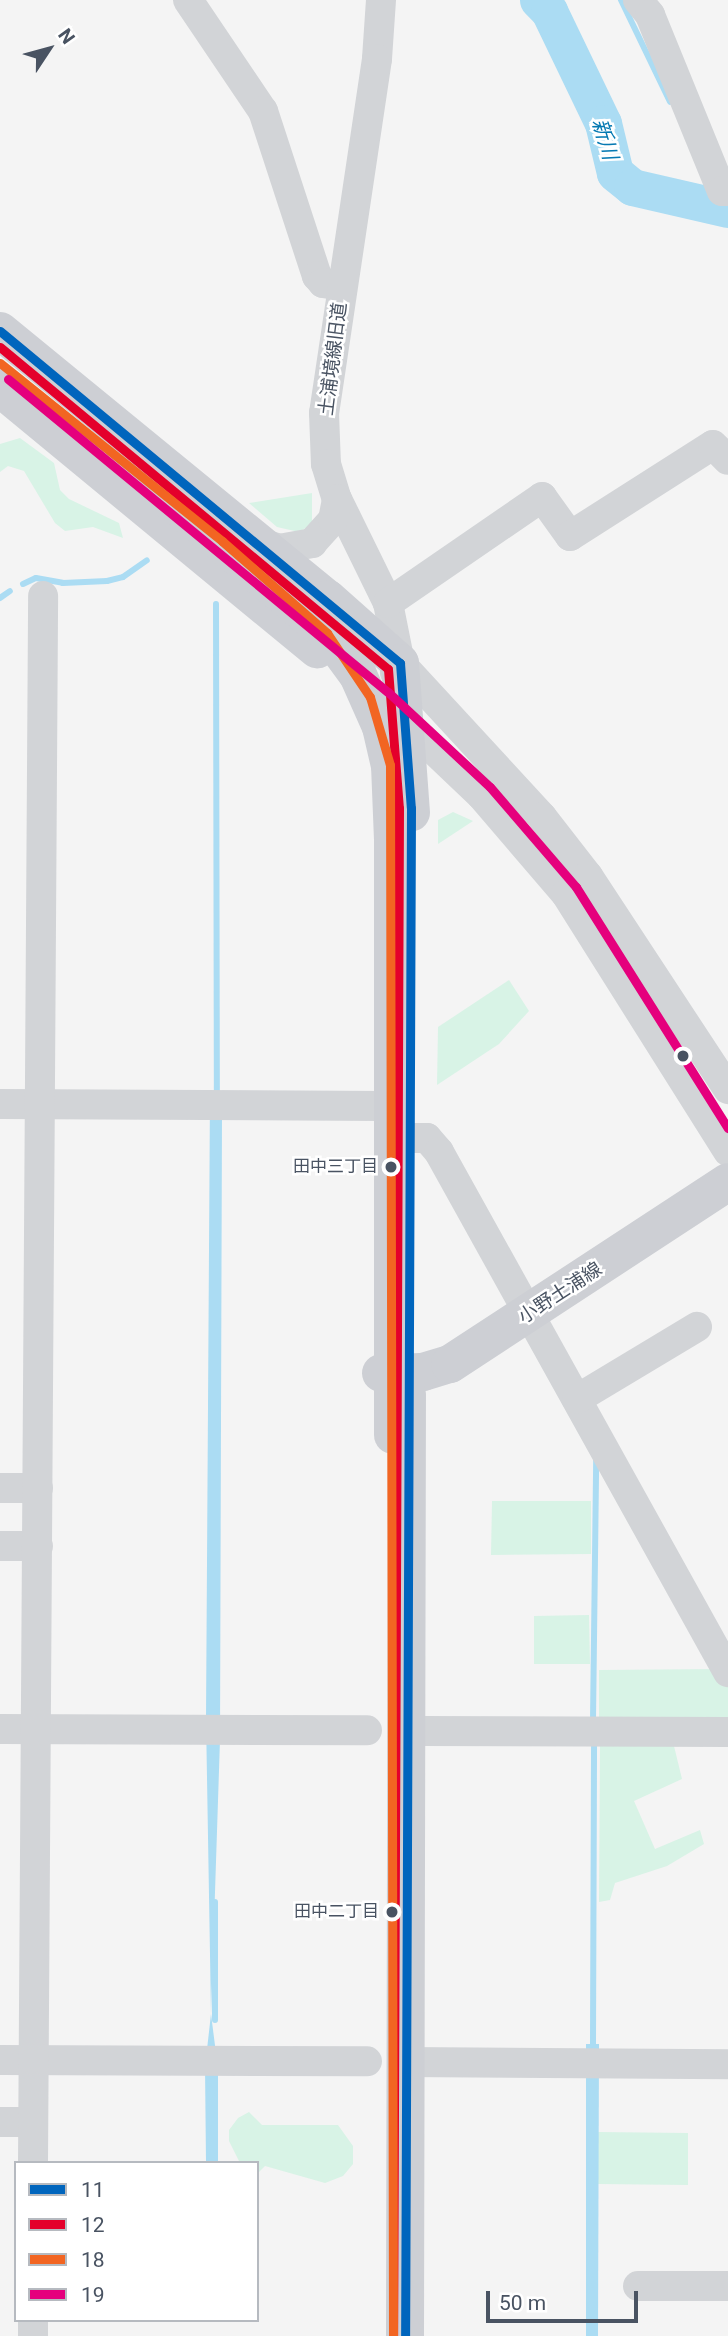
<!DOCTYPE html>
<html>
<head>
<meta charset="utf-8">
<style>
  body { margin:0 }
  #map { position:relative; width:728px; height:2336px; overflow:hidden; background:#f4f4f4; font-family:Roboto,"Noto Sans JP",sans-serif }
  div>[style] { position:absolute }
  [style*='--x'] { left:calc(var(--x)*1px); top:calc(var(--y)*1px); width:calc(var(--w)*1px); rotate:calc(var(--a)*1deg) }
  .green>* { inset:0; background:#d8f3e6 }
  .water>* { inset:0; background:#abdcf3 }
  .stream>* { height:6px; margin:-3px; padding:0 3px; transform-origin:3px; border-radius:3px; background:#abdcf3 }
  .river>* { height:37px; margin:-18.5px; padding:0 18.5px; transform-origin:18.5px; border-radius:18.5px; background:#abdcf3 }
  .minor>* { height:30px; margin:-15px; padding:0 15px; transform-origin:15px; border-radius:15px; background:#d2d4d7 }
  .major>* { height:38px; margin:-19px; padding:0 19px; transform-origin:19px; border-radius:19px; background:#cdcfd4 }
  .major-bridge>* { height:38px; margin:-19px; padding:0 19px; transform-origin:19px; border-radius:19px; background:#cdcfd4 }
  .bus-1>* { height:9px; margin:-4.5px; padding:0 4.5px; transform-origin:4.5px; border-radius:4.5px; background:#0065bd }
  .bus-2>* { height:9px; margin:-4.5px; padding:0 4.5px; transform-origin:4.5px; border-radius:4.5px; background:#e4002b }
  .bus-3>* { height:9px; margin:-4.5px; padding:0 4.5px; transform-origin:4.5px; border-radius:4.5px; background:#f26522 }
  .bus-4>* { height:9px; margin:-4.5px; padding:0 4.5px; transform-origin:4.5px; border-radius:4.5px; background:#e5007d }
  .dots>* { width:19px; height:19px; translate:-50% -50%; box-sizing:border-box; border:4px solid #fff; border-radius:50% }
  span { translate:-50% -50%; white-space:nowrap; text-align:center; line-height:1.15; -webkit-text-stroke:5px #fff; paint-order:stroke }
  .bus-label { font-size:17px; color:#495362 }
  .right { translate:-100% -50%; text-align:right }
  .street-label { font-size:19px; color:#495362 }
  .water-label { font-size:21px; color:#0579b2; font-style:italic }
  .legend { position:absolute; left:14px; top:2161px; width:245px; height:161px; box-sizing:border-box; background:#fff; border:2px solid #b6bac0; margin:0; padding:9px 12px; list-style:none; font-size:21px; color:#495362 }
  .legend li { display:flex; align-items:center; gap:14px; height:35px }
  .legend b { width:35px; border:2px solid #b6bac0 }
  .north { position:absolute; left:14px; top:14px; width:70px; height:70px; -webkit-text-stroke:5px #fff; paint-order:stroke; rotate:54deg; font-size:19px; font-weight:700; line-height:28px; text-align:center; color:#495362 }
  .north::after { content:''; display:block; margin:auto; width:24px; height:32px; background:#495362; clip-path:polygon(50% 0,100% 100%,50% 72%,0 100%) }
  .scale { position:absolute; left:486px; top:2291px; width:152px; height:32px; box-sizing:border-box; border:4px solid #495362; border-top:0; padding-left:9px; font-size:21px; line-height:24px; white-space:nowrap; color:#495362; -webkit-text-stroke:5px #fff; paint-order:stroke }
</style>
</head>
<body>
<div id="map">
  <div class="green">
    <i style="clip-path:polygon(20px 438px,54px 463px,60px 490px,69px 499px,119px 523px,123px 538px,93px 527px,65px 531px,55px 523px,24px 471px,8px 466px,0 472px,0 444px)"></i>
    <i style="clip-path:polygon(312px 493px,312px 524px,299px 532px,277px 527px,249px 503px)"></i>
    <i style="clip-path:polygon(453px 812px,473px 821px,438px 844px,438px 820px)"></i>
    <i style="clip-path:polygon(509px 980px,529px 1011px,499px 1044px,437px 1085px,438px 1027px)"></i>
    <i style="clip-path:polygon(492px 1501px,591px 1501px,591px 1554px,491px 1555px)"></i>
    <i style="clip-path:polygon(589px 1615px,590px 1664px,534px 1664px,534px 1616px)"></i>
    <i style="clip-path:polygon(718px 1669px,728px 1687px,728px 1721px,599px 1721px,599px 1670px)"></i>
    <i style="clip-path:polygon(600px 1746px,674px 1746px,682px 1779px,634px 1801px,655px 1849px,700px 1830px,704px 1844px,667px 1866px,615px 1883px,610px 1900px,599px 1902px)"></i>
    <i style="clip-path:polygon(249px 2112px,262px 2125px,338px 2125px,353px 2146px,353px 2164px,343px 2176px,325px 2183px,265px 2166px,257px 2174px,257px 2163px,240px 2163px,229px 2141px,229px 2130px,238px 2118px)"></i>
    <i style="clip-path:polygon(598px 2132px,688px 2133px,688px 2185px,598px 2184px)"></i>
  </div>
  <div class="water">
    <i style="clip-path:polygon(210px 1091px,222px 1113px,220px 1740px,211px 2014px,218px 2069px,218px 2163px,206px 2163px,205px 2067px,211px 2014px,206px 1719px)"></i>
    <i style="clip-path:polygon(586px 2044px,599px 2044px,598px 2336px,586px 2336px)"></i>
  </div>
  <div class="stream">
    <i style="--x:621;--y:0;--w:113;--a:64.3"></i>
    <i style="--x:23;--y:584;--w:14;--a:-25"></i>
    <i style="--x:36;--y:578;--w:27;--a:10"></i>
    <i style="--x:63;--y:583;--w:44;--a:-2.6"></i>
    <i style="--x:107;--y:581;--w:16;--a:-14"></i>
    <i style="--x:123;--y:577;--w:29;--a:-35"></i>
    <i style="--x:0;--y:598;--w:12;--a:-35"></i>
    <i style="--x:216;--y:604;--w:489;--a:89.9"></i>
    <i style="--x:593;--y:1721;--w:263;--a:-89.3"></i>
    <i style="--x:215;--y:2020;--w:118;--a:-90"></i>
    <i style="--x:593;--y:2045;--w:302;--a:-89.8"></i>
  </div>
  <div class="river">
    <i style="--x:538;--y:0;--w:16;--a:45"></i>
    <i style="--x:549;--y:11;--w:124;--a:64.3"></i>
    <i style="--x:603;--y:123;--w:51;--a:76.5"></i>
    <i style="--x:615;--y:173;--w:22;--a:39"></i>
    <i style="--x:632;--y:187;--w:98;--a:12.9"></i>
  </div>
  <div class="minor">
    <i style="--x:188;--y:0;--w:134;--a:56"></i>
    <i style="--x:263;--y:111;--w:174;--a:71.9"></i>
    <i style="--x:317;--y:276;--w:9;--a:49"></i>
    <i style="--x:323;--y:283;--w:19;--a:9"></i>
    <i style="--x:381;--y:0;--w:59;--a:93.9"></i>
    <i style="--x:377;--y:59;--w:358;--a:98.5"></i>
    <i style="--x:324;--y:413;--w:51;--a:87.8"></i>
    <i style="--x:326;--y:464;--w:37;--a:73"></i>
    <i style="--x:337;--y:499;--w:116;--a:63.9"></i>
    <i style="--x:388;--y:603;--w:61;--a:78.7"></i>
    <i style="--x:400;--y:663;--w:11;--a:117"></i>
    <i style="--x:638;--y:0;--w:19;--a:51"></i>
    <i style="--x:650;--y:15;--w:190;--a:67.8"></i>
    <i style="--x:722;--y:191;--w:6;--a:0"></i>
    <i style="--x:261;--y:543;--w:19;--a:18"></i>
    <i style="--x:279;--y:549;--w:34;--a:-10"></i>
    <i style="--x:312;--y:543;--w:31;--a:-48"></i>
    <i style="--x:333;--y:520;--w:21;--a:-79"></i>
    <i style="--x:388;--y:603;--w:187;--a:-34.5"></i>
    <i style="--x:542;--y:497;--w:48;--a:54.3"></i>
    <i style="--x:570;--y:536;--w:169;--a:-32.5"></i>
    <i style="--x:713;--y:445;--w:21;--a:45"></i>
    <i style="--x:400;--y:663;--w:209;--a:47.3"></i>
    <i style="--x:542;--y:817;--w:75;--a:52.1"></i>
    <i style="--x:588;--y:876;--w:255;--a:56.7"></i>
    <i style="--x:397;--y:715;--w:117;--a:43.6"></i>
    <i style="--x:482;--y:796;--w:129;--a:49.4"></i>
    <i style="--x:566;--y:894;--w:304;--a:57.8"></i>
    <i style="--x:0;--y:1104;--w:382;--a:0.3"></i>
    <i style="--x:408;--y:1138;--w:19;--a:0"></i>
    <i style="--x:427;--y:1138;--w:18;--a:49"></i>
    <i style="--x:439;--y:1152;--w:595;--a:60.94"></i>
    <i style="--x:577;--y:1399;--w:140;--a:-31"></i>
    <i style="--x:0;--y:1488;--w:38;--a:0"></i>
    <i style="--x:0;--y:1546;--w:38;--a:0"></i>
    <i style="--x:0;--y:1729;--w:367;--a:0.2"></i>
    <i style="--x:421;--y:1731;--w:307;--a:0.2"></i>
    <i style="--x:0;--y:2060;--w:367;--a:0.2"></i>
    <i style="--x:405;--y:2062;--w:323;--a:0.4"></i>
    <i style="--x:0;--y:2122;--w:33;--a:0"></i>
    <i style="--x:33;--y:2163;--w:1567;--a:-89.63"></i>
    <i style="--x:638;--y:2286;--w:90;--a:0"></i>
    <i style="--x:33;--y:2320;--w:16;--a:90"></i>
  </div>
  <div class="major">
    <i style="--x:0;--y:331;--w:424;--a:39.3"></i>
    <i style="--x:328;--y:599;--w:96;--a:41.6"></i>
    <i style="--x:400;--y:663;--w:150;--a:85.8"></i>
    <i style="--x:0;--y:388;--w:411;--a:39.5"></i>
    <i style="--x:381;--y:1373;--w:42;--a:-1.4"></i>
    <i style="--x:423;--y:1372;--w:28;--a:-17"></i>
    <i style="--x:450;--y:1364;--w:332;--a:-33.2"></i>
    <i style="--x:405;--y:2336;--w:942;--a:-89.88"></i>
  </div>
  <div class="major-bridge">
    <i style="--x:162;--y:494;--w:216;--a:40.1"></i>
    <i style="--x:327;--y:633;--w:52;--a:53.6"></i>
    <i style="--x:358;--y:675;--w:57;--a:66.1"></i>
    <i style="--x:381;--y:727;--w:39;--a:77"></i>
    <i style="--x:390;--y:765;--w:74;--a:87.7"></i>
    <i style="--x:393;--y:839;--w:596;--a:90"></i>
  </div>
  <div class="bus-1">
    <i style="--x:0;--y:331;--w:520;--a:39.69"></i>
    <i style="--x:400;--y:663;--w:145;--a:85.7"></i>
    <i style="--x:411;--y:808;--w:1528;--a:90.22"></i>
  </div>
  <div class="bus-2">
    <i style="--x:0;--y:347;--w:504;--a:39.69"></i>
    <i style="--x:388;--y:669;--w:139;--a:85.5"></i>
    <i style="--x:399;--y:808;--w:1528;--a:90.22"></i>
  </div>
  <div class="bus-3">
    <i style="--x:0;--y:363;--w:285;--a:38.7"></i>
    <i style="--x:222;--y:541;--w:140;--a:41.2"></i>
    <i style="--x:327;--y:633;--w:77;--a:56.1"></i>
    <i style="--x:370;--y:697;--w:71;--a:73.6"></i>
    <i style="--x:390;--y:765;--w:1571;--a:89.89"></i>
  </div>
  <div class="bus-4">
    <i style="--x:8;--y:379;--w:492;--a:39.5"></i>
    <i style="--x:388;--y:692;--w:139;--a:43"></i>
    <i style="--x:490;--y:787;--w:132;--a:49.3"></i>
    <i style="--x:576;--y:887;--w:285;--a:57.8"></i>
  </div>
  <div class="dots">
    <i style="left:683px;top:1056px;background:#495362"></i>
    <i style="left:391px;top:1167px;background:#495362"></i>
    <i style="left:392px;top:1912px;background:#495362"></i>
  </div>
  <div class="bus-label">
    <span class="right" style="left:378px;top:1167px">田中三丁目</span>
    <span class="right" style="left:379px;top:1912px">田中二丁目</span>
  </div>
  <div class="street-label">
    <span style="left:333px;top:359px;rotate:-83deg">土浦境線旧道</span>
    <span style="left:560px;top:1293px;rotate:-33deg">小野土浦線</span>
  </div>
  <div class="water-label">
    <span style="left:605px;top:139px;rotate:73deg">新川</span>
  </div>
  <ul class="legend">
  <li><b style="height:9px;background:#0065bd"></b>11</li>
  <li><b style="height:9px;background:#e4002b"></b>12</li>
  <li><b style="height:9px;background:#f26522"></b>18</li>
  <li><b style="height:9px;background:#e5007d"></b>19</li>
  </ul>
  <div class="north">N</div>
  <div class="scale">50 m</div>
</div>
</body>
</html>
